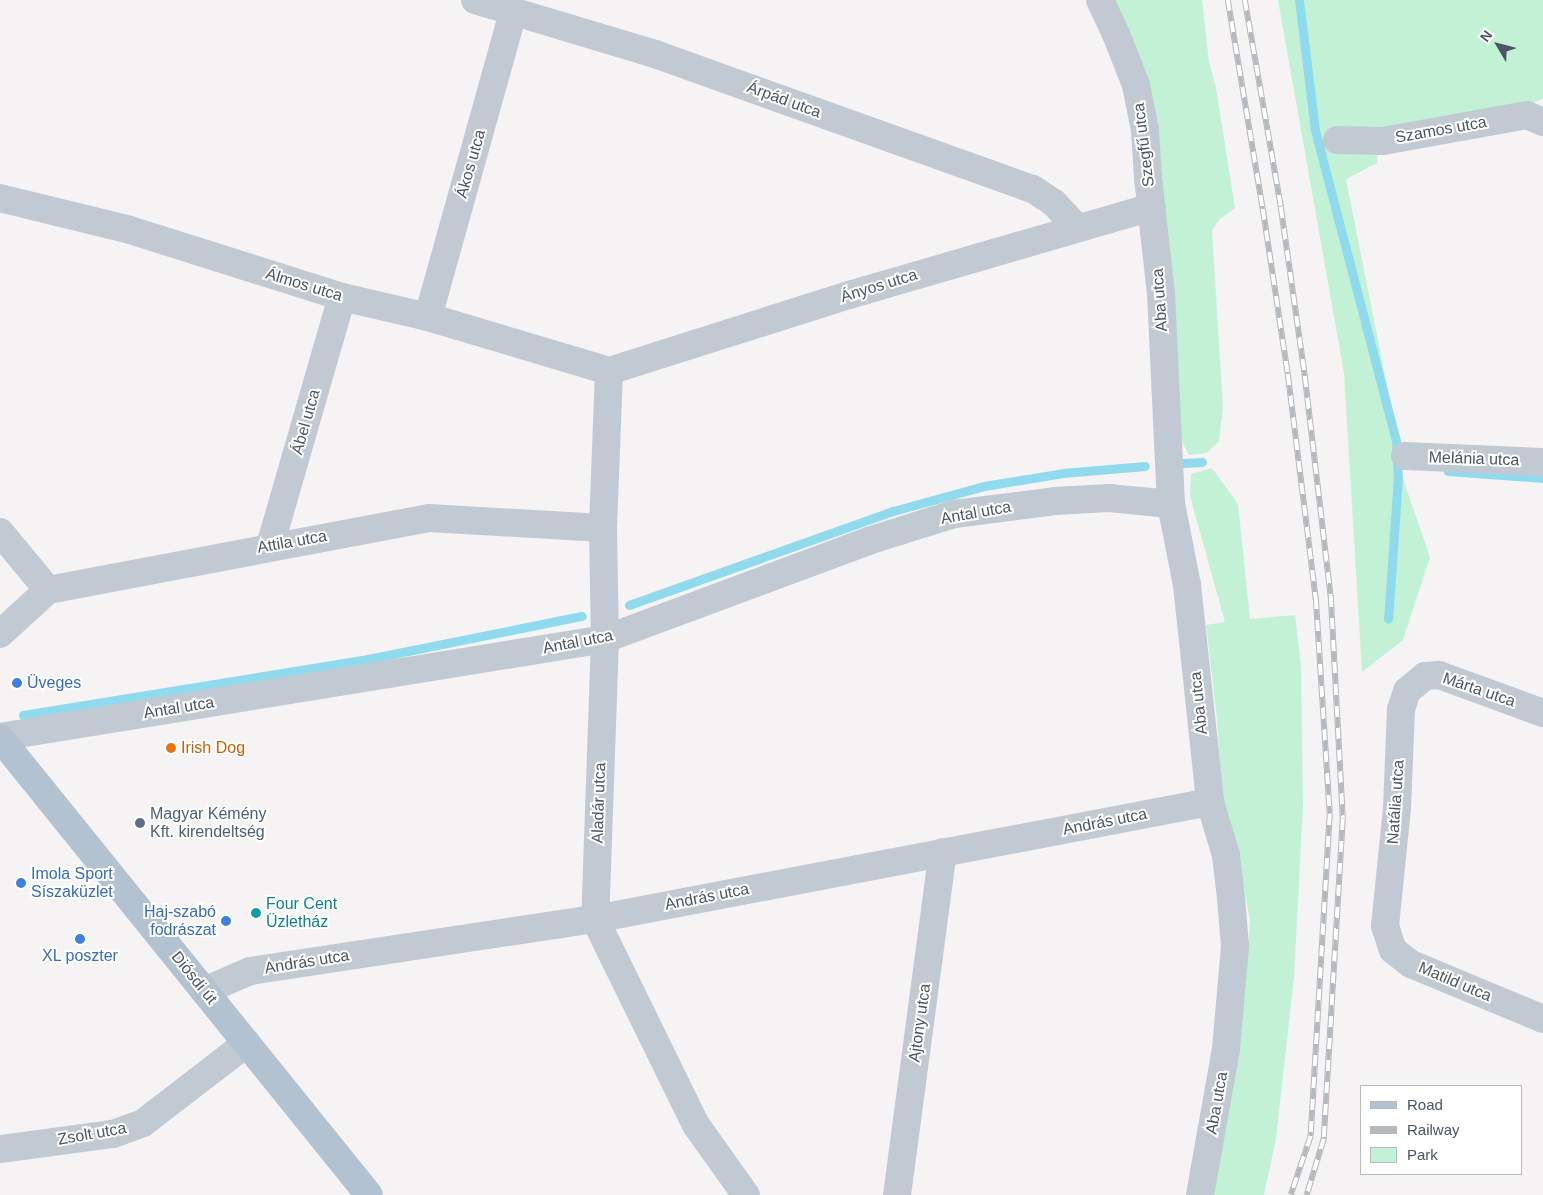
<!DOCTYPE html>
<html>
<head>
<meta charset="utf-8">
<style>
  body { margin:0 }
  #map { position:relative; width:1543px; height:1195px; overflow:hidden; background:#f5f3f3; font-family:Helvetica,sans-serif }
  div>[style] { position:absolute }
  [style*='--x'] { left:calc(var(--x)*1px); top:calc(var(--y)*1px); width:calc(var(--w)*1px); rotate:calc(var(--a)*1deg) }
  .green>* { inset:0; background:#c3f1d5 }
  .stream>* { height:9px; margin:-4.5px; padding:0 4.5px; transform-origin:4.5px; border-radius:4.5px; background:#90daee }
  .minor>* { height:28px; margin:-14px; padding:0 14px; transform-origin:14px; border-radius:14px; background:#c1cad2 }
  .major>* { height:28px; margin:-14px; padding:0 14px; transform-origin:14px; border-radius:14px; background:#b3c2d1 }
  .rail>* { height:5.5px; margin-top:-2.75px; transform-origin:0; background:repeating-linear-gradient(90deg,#fff 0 11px,#b5b8bd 0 22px); box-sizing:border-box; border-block:1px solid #b5b8bd }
  .dots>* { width:14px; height:14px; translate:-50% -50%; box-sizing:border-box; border:2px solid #fff; border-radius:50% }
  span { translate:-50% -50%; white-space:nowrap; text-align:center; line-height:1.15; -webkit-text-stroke:4px #fff; paint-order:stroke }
  .street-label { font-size:16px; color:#4a5661 }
  .shop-label { font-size:16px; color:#366cbe }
  .left { translate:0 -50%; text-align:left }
  .right { translate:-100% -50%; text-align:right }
  .food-label { font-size:16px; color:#c56008 }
  .service-label { font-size:16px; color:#4e5e75 }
  .culture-label { font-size:16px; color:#0d838f }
  .legend { position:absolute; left:1360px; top:1085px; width:162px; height:90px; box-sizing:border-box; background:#fff; border:1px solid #b7bbc0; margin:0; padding:6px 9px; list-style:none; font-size:15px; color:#4a5661 }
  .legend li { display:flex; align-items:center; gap:10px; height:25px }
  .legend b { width:25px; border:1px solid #b7bbc0 }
  .north { position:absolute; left:1473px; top:20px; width:50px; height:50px; -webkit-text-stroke:4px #fff; paint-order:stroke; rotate:307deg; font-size:14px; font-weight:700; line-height:20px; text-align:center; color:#4a5661 }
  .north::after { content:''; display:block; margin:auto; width:18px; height:22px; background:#4a5661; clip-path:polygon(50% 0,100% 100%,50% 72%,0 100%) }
</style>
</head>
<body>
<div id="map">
  <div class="green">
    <i style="clip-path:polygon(1108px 0,1202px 0,1209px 62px,1216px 88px,1235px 208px,1220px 219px,1212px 230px,1223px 407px,1219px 441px,1207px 453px,1189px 455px,1178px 434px,1175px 347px)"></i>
    <i style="clip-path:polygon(1278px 0,1543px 0,1543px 98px,1522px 109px,1379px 136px,1377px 163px,1346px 179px,1398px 441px,1402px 476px,1430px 557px,1403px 640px,1362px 672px,1344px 373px)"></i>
    <i style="clip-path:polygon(1212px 468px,1238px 504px,1250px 619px,1295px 615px,1301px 666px,1303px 806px,1294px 977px,1276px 1138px,1264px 1195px,1210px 1195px,1222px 1133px,1246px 977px,1250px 920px,1238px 856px,1222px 798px,1217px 719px,1206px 625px,1225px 622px,1190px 496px,1191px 474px)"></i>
  </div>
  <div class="stream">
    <i style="--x:1299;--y:0;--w:131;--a:83"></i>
    <i style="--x:1315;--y:130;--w:321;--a:75.4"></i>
    <i style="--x:1396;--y:441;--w:36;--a:87"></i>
    <i style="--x:1398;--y:477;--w:142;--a:94"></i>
    <i style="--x:1183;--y:463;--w:19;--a:-3"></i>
    <i style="--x:1448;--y:471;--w:95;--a:4.2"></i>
    <i style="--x:629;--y:605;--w:280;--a:-19.6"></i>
    <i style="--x:893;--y:511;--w:94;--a:-15.4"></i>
    <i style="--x:984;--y:486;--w:80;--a:-9.3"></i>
    <i style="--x:1063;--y:473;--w:82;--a:-4.9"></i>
    <i style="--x:23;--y:715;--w:350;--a:-9.2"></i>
    <i style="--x:368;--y:659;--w:218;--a:-11.4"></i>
  </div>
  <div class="minor">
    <i style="--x:475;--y:0;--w:188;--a:16.7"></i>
    <i style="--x:655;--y:54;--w:401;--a:19.7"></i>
    <i style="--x:1033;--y:189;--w:25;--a:34"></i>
    <i style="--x:1054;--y:203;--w:34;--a:47"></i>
    <i style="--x:1100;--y:0;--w:38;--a:65"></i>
    <i style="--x:1116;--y:34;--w:55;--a:68.6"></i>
    <i style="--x:1136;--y:85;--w:46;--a:78.7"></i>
    <i style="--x:1145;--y:130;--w:48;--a:86.4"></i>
    <i style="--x:1148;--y:178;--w:116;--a:83.6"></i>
    <i style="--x:1161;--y:293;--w:211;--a:87.3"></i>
    <i style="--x:1171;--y:504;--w:83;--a:78.8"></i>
    <i style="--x:1187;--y:585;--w:218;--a:83.9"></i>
    <i style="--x:1210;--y:802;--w:55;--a:73.2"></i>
    <i style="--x:1226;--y:855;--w:43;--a:83.4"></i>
    <i style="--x:1231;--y:898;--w:48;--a:85.2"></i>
    <i style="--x:1235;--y:946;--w:103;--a:95"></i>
    <i style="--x:1226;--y:1049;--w:148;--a:100.1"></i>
    <i style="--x:1337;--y:140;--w:46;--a:1.2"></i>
    <i style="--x:1383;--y:141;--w:146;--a:-10.2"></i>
    <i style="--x:1527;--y:115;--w:17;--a:24"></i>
    <i style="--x:0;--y:198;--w:134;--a:13.8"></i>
    <i style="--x:130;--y:230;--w:222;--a:17.5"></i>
    <i style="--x:342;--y:297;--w:88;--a:13.1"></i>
    <i style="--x:428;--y:317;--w:189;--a:16.6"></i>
    <i style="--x:428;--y:317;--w:317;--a:-74.4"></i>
    <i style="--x:609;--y:371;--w:157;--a:92.2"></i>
    <i style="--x:603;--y:528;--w:111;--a:89"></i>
    <i style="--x:605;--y:639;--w:280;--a:92"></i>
    <i style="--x:595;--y:919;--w:229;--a:63.9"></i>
    <i style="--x:696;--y:1125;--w:86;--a:54.5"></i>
    <i style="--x:609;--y:371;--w:252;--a:-17.6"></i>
    <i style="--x:849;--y:295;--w:315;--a:-16.2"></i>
    <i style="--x:1405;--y:456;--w:138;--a:2.5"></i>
    <i style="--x:0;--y:532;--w:75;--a:50.4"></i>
    <i style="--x:270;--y:546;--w:259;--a:-73.9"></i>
    <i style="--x:0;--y:634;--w:65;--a:-42.5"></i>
    <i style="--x:48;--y:590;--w:388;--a:-10.7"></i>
    <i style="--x:429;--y:518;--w:174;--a:3.3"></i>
    <i style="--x:1543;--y:713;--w:111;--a:-159.9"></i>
    <i style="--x:1439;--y:675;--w:14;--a:176"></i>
    <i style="--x:1425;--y:676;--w:23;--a:140"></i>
    <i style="--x:1407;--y:691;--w:19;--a:108"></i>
    <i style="--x:1401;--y:709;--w:99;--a:92.3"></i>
    <i style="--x:1397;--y:808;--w:119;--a:95.8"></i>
    <i style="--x:1385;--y:926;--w:25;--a:72"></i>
    <i style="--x:1393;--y:950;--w:23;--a:38"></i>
    <i style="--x:1411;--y:964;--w:143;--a:22.6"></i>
    <i style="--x:0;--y:737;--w:613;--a:-9.2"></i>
    <i style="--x:605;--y:639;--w:281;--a:-20.4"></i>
    <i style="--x:868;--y:541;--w:90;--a:-17.4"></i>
    <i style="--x:954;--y:514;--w:102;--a:-7.3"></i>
    <i style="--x:1055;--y:501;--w:54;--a:-3.2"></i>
    <i style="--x:1109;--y:498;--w:62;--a:5.5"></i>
    <i style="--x:204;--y:991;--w:50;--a:-23.5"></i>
    <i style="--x:250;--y:971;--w:349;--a:-8.6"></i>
    <i style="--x:595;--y:919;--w:626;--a:-10.77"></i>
    <i style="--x:0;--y:1149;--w:114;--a:-7.6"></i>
    <i style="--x:113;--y:1134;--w:32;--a:-20"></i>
    <i style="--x:143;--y:1123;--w:131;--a:-37.6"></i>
    <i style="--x:897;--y:1195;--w:346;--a:-82.4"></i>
  </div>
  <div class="major">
    <i style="--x:0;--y:738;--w:587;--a:51.08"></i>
  </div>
  <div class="rail">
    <i style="--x:1228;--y:0;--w:212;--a:80.5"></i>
    <i style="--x:1263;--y:209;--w:167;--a:81.4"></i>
    <i style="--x:1288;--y:374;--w:226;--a:82.9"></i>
    <i style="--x:1316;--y:598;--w:216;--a:86.3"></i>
    <i style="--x:1330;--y:814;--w:323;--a:93.4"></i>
    <i style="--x:1311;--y:1136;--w:62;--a:108.7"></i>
    <i style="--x:1245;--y:0;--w:210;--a:80.1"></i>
    <i style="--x:1281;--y:207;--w:171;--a:81.9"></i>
    <i style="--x:1305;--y:376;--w:222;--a:83.3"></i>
    <i style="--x:1331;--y:596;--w:223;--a:86.9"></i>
    <i style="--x:1343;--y:819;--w:321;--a:93.4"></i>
    <i style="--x:1324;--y:1139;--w:59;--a:106.9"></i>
  </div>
  <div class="dots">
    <i style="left:17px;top:683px;background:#3f7fe0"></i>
    <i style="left:171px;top:748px;background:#e8710a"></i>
    <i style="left:140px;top:823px;background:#5c6f8a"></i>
    <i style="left:21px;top:883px;background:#3f7fe0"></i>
    <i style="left:256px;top:913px;background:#0f9aa8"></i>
    <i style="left:226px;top:921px;background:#3f7fe0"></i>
    <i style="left:80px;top:939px;background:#3f7fe0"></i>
  </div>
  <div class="street-label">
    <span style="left:784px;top:100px;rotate:20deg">Árpád utca</span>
    <span style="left:1441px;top:130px;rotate:-10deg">Szamos utca</span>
    <span style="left:1144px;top:145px;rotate:-97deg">Szegfű utca</span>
    <span style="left:471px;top:164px;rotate:-74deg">Ákos utca</span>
    <span style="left:304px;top:285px;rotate:17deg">Álmos utca</span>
    <span style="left:879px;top:286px;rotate:-17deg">Ányos utca</span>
    <span style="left:1160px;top:300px;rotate:-94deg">Aba utca</span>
    <span style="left:306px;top:422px;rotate:-74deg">Ábel utca</span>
    <span style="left:1474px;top:459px;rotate:2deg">Melánia utca</span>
    <span style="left:976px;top:513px;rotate:-10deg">Antal utca</span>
    <span style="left:292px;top:542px;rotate:-10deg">Attila utca</span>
    <span style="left:578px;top:642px;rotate:-11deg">Antal utca</span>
    <span style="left:1479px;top:690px;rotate:19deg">Márta utca</span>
    <span style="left:1199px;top:703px;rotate:-96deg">Aba utca</span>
    <span style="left:179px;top:708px;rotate:-9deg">Antal utca</span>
    <span style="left:1396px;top:802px;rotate:-86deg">Natália utca</span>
    <span style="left:599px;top:803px;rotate:-88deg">Aladár utca</span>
    <span style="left:1105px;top:822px;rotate:-11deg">András utca</span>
    <span style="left:707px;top:897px;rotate:-11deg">András utca</span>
    <span style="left:307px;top:962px;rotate:-9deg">András utca</span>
    <span style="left:194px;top:978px;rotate:51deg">Diósdi út</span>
    <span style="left:1455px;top:982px;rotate:23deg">Matild utca</span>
    <span style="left:920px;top:1023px;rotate:-82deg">Ajtony utca</span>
    <span style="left:1217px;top:1103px;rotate:-80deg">Aba utca</span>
    <span style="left:92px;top:1134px;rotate:-10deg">Zsolt utca</span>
  </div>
  <div class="shop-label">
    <span class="left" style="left:27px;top:683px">Üveges</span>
    <span class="left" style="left:31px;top:883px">Imola Sport<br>Síszaküzlet</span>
    <span class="right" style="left:216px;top:921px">Haj-szabó<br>fodrászat</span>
    <span style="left:80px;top:956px">XL poszter</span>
  </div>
  <div class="food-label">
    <span class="left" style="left:181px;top:748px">Irish Dog</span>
  </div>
  <div class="service-label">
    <span class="left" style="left:150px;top:823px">Magyar Kémény<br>Kft. kirendeltség</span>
  </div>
  <div class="culture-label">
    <span class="left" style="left:266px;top:913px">Four Cent<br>Üzletház</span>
  </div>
  <ul class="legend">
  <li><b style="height:6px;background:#b3c2d1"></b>Road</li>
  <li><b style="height:6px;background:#b5b8bd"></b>Railway</li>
  <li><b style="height:14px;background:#c3f1d5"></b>Park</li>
  </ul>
  <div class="north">N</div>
</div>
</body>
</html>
